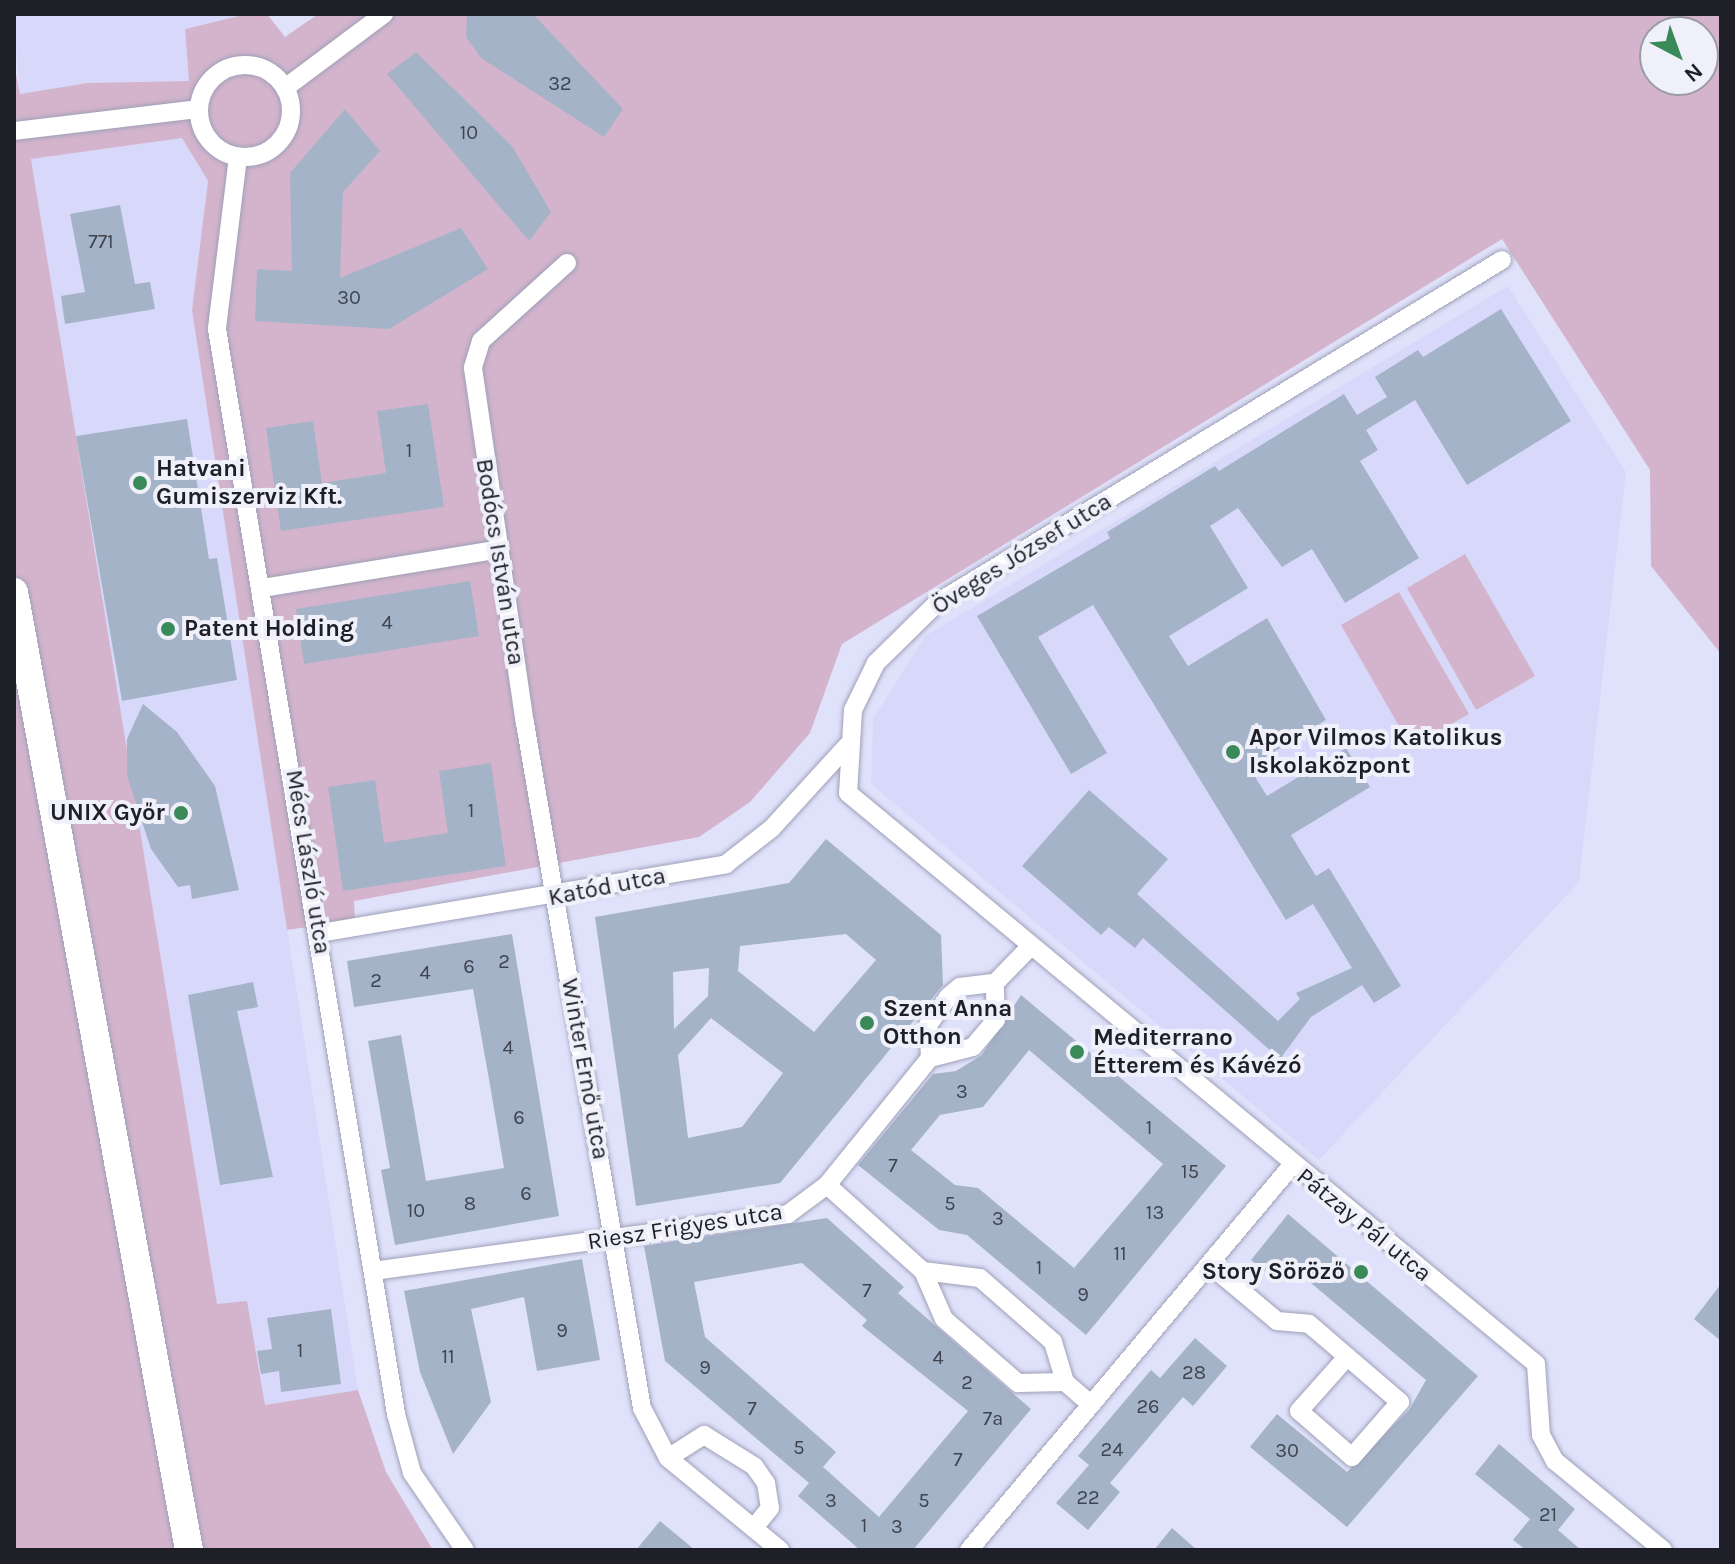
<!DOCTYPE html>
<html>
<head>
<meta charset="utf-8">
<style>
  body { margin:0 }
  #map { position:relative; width:1735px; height:1564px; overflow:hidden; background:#e0e2fb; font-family:Karla,sans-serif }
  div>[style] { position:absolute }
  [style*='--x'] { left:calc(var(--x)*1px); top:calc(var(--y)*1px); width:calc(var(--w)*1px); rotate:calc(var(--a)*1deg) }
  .built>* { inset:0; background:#d8d9fa }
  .green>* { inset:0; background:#d4b4cd }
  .building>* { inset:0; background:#a4b3c8 }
  .roads { filter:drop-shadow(0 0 2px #9fa0b8) drop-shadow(0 0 2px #9fa0b8) }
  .minor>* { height:18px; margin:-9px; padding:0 9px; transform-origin:9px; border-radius:9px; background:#fff }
  .minor>.ring { margin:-9px; padding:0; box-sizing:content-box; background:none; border:18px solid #fff; border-radius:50% }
  .primary>* { height:28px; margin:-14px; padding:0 14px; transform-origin:14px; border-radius:14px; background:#fff }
  .dots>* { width:22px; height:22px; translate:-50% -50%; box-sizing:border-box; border:4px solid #f0f0fa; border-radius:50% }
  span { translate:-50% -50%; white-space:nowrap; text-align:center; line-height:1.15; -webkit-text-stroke:8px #f0f0fa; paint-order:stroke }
  .number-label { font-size:20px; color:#404450 }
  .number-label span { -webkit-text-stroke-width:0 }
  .poi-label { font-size:24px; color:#1f1f28; font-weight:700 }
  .left { translate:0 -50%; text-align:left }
  .right { translate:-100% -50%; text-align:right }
  .street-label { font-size:24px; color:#1f1f28 }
  .frame { position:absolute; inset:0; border:16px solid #1f1f28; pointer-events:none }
  .north { position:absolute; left:1639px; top:16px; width:80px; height:80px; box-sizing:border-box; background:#f0f0fa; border:2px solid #9c9ca6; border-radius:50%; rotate:139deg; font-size:22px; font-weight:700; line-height:32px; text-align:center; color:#1f1f28 }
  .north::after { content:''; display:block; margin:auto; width:28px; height:36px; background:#398959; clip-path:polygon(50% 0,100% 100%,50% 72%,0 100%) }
</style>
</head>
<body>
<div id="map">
  <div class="built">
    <i style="clip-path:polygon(14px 14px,247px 14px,185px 29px,189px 81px,87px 83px,19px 94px)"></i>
    <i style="clip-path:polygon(182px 138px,208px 182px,192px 310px,358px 1390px,265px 1406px,247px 1302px,217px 1304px,31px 159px)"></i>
    <i style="clip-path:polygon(1508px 286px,1626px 472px,1579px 882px,1319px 1160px,871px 784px,873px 719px,925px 636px)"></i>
  </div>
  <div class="green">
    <i style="clip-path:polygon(evenodd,247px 14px,267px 14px,285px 37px,318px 14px,1721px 14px,1721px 654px,1651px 566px,1650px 470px,1502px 239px,842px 644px,810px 733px,750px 802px,699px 837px,354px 901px,355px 920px,287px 930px,192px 310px,208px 181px,182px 138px,31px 159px,217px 1304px,247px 1301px,265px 1405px,358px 1390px,386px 1472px,433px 1550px,14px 1550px,14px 64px,20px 94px,87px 83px,189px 81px,185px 29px,247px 14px,1655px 32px,1703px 32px,1703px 80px,1655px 80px,1655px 32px)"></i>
    <i style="clip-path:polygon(1465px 554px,1535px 676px,1476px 710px,1407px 588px)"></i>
    <i style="clip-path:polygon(1399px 592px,1469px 714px,1411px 747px,1341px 625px)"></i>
  </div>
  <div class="building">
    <i style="clip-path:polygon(467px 14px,533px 14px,623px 109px,604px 137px,481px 58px,466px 37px)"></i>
    <i style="clip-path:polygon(416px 52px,512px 146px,551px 212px,529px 241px,387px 74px)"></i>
    <i style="clip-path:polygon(345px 109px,380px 151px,343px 192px,340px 278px,461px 228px,488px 269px,389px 329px,255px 321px,257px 269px,292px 271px,290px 173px)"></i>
    <i style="clip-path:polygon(120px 205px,135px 284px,150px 282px,155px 309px,65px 324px,61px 296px,85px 292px,70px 214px)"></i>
    <i style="clip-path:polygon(1501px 309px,1571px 421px,1467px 485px,1415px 400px,1366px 430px,1378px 450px,1360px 461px,1419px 558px,1345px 603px,1312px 549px,1282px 567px,1238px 508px,1210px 526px,1248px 588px,1169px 636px,1188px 666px,1267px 618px,1326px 720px,1249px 767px,1267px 796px,1346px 748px,1370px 787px,1291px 835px,1316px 876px,1329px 868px,1401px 986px,1374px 1003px,1362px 985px,1311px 1017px,1280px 1059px,1143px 938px,1135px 948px,1109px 927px,1101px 935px,1022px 866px,1089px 790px,1168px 859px,1137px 894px,1278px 1021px,1300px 999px,1296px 993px,1352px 968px,1313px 904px,1286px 920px,1093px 605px,1038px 637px,1107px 753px,1071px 774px,977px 616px,1110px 538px,1107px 532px,1215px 466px,1219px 471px,1344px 394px,1357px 415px,1387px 397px,1375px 377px,1418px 350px,1423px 357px)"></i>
    <i style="clip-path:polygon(428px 404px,444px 507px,281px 531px,266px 428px,313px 421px,322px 483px,386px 473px,377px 411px)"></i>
    <i style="clip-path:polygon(187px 419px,209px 559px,217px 558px,237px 680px,122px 701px,76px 436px)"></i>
    <i style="clip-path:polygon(470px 581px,479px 636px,304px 664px,296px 609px)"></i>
    <i style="clip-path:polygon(143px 704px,177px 732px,215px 786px,239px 890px,192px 899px,190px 885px,178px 887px,151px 849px,127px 776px,127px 739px)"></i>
    <i style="clip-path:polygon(491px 763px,506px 866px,343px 891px,328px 787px,375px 780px,384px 843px,448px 833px,439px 771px)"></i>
    <i style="clip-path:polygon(evenodd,826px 839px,941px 935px,943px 985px,780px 1183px,636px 1206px,595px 917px,789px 883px,826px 839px,846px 934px,876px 960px,814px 1032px,738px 971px,740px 946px,846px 934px,826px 839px,709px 968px,708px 996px,674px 1029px,673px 972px,709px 968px,826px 839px,711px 1018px,783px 1073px,742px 1127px,688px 1138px,678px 1055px,711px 1018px)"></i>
    <i style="clip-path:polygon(512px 934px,559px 1216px,395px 1245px,381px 1170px,390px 1168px,368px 1041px,401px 1035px,426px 1181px,504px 1168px,490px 1085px,473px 989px,354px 1007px,347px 961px)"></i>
    <i style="clip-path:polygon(253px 982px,258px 1007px,237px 1011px,273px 1177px,220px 1185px,188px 995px)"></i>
    <i style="clip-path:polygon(evenodd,1021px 995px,1226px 1166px,1086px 1335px,967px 1235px,939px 1230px,858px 1165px,933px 1074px,956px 1071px,982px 1055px,1021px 995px,1029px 1050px,1163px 1164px,1074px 1268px,978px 1188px,955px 1185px,911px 1150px,940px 1115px,983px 1107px,1029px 1050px)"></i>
    <i style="clip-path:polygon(1288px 1214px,1478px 1376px,1347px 1527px,1250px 1447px,1277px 1414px,1347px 1472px,1409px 1410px,1426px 1380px,1292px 1267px,1279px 1283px,1251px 1260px)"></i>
    <i style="clip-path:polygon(evenodd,827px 1218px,904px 1287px,898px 1293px,1031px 1409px,913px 1550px,860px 1550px,798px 1496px,809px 1483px,665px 1361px,644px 1246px,827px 1218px,802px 1263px,867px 1320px,862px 1326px,968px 1411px,879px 1517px,823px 1467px,836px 1452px,705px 1337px,694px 1282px,802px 1263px)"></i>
    <i style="clip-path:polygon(582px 1259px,600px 1360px,537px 1371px,524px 1297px,471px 1309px,491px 1402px,453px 1454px,420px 1372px,404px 1291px)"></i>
    <i style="clip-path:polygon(1721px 1284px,1721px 1341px,1694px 1319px)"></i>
    <i style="clip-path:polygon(331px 1309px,341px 1384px,281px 1392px,279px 1371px,261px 1374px,257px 1351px,272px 1349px,267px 1318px)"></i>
    <i style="clip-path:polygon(1195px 1338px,1227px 1366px,1193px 1406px,1183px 1397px,1110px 1483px,1120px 1492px,1088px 1530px,1056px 1503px,1089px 1465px,1078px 1456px,1151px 1370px,1160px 1378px)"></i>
    <i style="clip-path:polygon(1499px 1444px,1575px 1509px,1558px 1530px,1581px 1550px,1526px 1550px,1513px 1540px,1530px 1519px,1475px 1474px)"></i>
    <i style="clip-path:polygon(660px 1521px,695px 1550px,636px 1550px)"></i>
    <i style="clip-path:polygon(1172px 1528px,1197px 1550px,1154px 1550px)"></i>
  </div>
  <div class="roads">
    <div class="minor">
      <i class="ring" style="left:199px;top:65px;width:74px;height:74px"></i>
      <i style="--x:285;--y:88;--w:124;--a:-36.8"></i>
      <i style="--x:14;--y:131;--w:186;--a:-6.8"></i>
      <i style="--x:238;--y:157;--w:173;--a:97"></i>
      <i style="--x:217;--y:329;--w:1100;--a:80.63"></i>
      <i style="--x:396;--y:1414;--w:61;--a:74.8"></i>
      <i style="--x:412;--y:1473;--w:93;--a:55.5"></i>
      <i style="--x:1502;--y:260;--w:661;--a:148.74"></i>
      <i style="--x:937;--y:603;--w:86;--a:135.5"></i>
      <i style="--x:876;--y:663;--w:52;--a:116.1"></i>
      <i style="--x:853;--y:710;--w:83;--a:93.4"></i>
      <i style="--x:848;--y:793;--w:894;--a:39.69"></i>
      <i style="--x:1536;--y:1364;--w:71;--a:86"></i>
      <i style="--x:1541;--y:1435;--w:30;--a:62"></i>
      <i style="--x:1555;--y:1461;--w:140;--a:39.5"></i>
      <i style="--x:567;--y:263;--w:116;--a:137.8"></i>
      <i style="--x:481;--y:341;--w:28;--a:107"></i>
      <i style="--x:473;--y:368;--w:359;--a:81.7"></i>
      <i style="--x:525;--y:723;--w:695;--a:80.31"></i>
      <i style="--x:642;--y:1408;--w:56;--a:62.5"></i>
      <i style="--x:668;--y:1458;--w:145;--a:39.4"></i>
      <i style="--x:263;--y:588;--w:236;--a:-9.3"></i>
      <i style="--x:320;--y:933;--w:412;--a:-9.6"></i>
      <i style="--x:726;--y:864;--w:58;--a:-38"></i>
      <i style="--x:772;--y:828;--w:111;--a:-47.6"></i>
      <i style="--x:930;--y:1058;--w:33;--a:-93"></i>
      <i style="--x:928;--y:1025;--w:34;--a:-54"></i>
      <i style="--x:948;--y:997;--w:16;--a:-40"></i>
      <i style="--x:960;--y:987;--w:35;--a:-7"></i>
      <i style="--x:995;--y:983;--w:49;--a:-45.8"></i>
      <i style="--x:827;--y:1185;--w:129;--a:41.9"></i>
      <i style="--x:923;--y:1271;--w:52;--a:66.4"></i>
      <i style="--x:944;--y:1319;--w:98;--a:40.9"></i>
      <i style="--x:1018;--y:1383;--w:47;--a:-1.2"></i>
      <i style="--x:1209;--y:1264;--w:89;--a:40"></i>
      <i style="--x:1277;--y:1321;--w:32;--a:5"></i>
      <i style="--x:1309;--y:1324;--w:17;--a:40"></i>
      <i style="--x:1322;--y:1335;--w:103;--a:40.7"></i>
      <i style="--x:1400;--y:1402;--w:73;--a:131.1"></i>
      <i style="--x:1352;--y:1457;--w:70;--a:-139"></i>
      <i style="--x:1299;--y:1411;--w:72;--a:-48.4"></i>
      <i style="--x:373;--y:1271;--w:419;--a:-7.8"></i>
      <i style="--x:788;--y:1214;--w:49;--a:-36.6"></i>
      <i style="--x:827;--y:1185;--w:164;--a:-51"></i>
      <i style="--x:930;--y:1058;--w:44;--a:-14.3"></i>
      <i style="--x:973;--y:1047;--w:35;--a:-50"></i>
      <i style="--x:996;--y:1020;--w:37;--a:-92"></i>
      <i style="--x:923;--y:1271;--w:57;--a:7"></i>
      <i style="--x:980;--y:1278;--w:97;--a:41.2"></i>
      <i style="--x:1053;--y:1342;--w:42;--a:73.3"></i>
      <i style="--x:1065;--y:1382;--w:33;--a:41"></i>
      <i style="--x:668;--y:1458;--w:43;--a:-32.6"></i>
      <i style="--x:704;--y:1435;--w:59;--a:31.8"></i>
      <i style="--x:754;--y:1466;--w:21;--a:55"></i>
      <i style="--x:766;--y:1483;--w:25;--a:81"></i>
      <i style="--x:770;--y:1508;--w:26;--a:129"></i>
      <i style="--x:969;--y:1550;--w:504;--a:-49.99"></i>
    </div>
    <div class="primary">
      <i style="--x:14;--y:592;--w:974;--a:79.65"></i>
    </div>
  </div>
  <div class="dots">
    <i style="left:140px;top:483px;background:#398959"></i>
    <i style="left:168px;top:629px;background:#398959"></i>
    <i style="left:1233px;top:752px;background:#398959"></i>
    <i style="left:181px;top:813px;background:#398959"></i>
    <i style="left:867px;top:1023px;background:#398959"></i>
    <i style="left:1077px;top:1052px;background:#398959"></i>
    <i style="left:1361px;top:1272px;background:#398959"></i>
  </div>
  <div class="number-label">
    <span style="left:560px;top:83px">32</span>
    <span style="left:469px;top:132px">10</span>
    <span style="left:101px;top:241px">771</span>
    <span style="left:349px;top:297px">30</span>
    <span style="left:409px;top:450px">1</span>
    <span style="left:387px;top:622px">4</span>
    <span style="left:471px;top:810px">1</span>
    <span style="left:504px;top:961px">2</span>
    <span style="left:469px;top:966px">6</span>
    <span style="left:425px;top:972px">4</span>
    <span style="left:376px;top:980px">2</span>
    <span style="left:508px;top:1047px">4</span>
    <span style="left:962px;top:1091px">3</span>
    <span style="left:519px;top:1117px">6</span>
    <span style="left:1149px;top:1127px">1</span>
    <span style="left:893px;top:1165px">7</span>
    <span style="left:1190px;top:1171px">15</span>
    <span style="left:526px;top:1193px">6</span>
    <span style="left:470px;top:1203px">8</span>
    <span style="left:950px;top:1203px">5</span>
    <span style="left:416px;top:1210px">10</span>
    <span style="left:1155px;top:1212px">13</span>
    <span style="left:998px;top:1218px">3</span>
    <span style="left:1120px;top:1253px">11</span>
    <span style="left:1039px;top:1267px">1</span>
    <span style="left:867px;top:1290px">7</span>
    <span style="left:1083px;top:1294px">9</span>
    <span style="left:562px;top:1330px">9</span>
    <span style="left:300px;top:1350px">1</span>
    <span style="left:448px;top:1356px">11</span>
    <span style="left:938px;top:1357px">4</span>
    <span style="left:705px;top:1367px">9</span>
    <span style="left:1194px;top:1372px">28</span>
    <span style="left:967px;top:1382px">2</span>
    <span style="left:1148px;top:1406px">26</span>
    <span style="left:752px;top:1408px">7</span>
    <span style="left:993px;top:1418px">7a</span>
    <span style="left:799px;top:1447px">5</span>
    <span style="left:1112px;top:1449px">24</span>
    <span style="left:1287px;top:1450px">30</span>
    <span style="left:958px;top:1459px">7</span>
    <span style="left:1088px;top:1497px">22</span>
    <span style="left:831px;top:1500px">3</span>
    <span style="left:924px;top:1500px">5</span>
    <span style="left:1548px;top:1514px">21</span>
    <span style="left:864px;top:1525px">1</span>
    <span style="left:897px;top:1526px">3</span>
  </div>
  <div class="poi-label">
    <span class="left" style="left:156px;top:483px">Hatvani<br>Gumiszerviz Kft.</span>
    <span class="left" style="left:184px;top:629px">Patent Holding</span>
    <span class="left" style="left:1249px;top:752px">Apor Vilmos Katolikus<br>Iskolaközpont</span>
    <span class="right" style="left:165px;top:813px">UNIX Győr</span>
    <span class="left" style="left:883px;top:1023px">Szent Anna<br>Otthon</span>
    <span class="left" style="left:1093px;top:1052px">Mediterrano<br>Étterem és Kávézó</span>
    <span class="right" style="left:1345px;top:1272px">Story Söröző</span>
  </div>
  <div class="street-label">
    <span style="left:1022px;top:554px;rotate:-32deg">Öveges József utca</span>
    <span style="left:500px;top:562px;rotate:81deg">Bodócs István utca</span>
    <span style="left:308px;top:862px;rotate:81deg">Mécs László utca</span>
    <span style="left:607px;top:887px;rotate:-11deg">Katód utca</span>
    <span style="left:585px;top:1069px;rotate:80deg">Winter Ernő utca</span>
    <span style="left:1364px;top:1225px;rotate:39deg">Pátzay Pál utca</span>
    <span style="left:685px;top:1227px;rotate:-9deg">Riesz Frigyes utca</span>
  </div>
  <div class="frame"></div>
  <div class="north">N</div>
</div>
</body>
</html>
